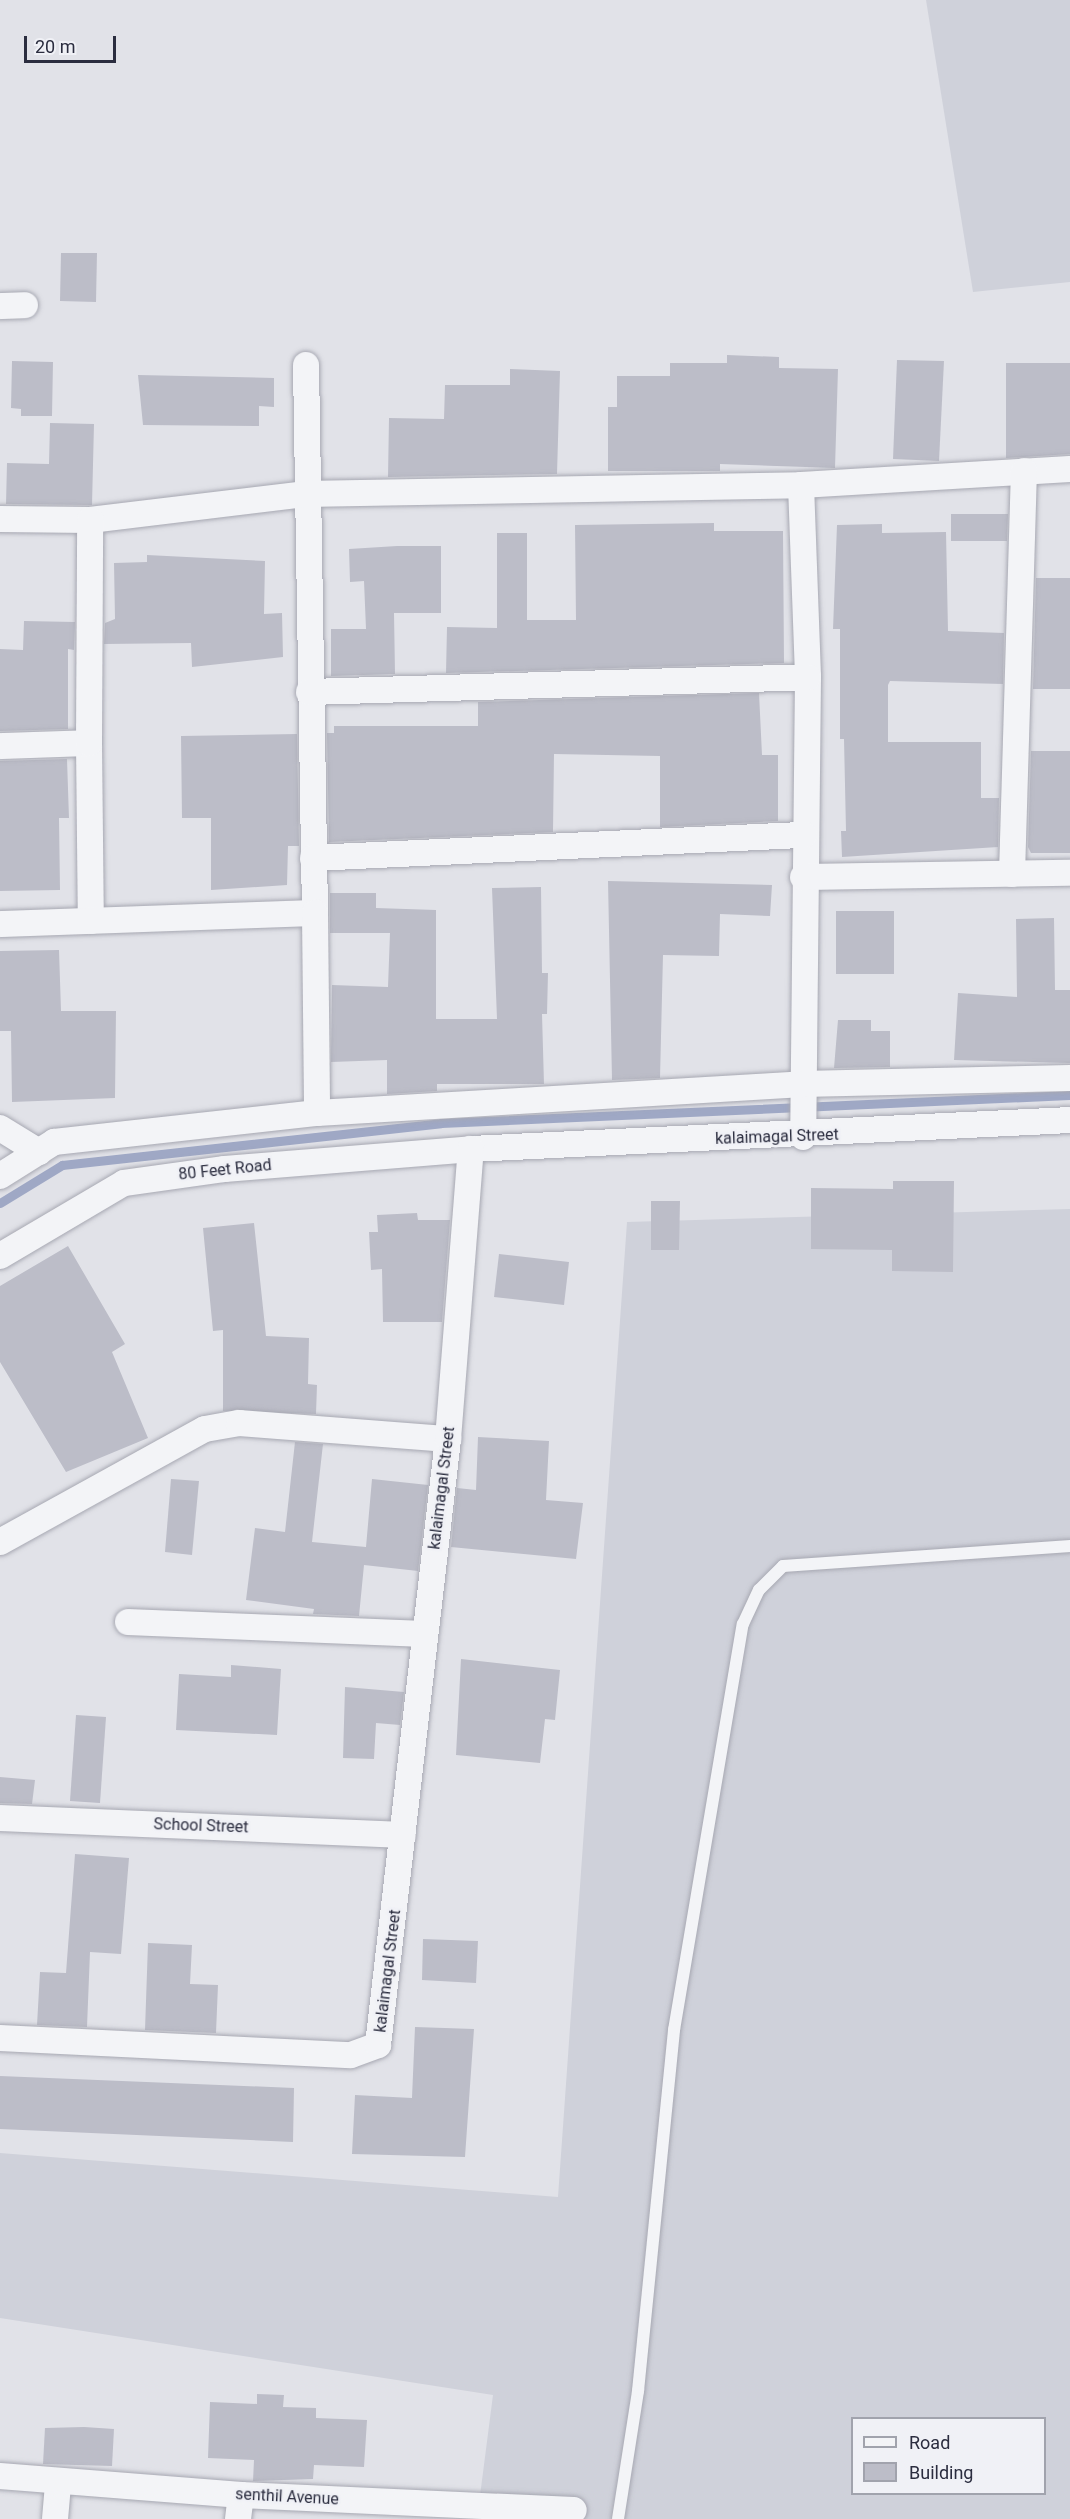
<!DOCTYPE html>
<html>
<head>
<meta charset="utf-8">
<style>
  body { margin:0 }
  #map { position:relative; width:1070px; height:2519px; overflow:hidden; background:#e1e2e8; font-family:Roboto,sans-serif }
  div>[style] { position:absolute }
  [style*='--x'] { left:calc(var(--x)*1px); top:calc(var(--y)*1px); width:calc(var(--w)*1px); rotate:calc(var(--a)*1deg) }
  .built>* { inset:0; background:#cfd1da }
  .stream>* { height:9px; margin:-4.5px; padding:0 4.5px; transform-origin:4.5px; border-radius:4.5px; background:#9fa8c5 }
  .building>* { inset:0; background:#bcbdc8 }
  .roads { filter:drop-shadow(0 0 2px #a7a8b2) drop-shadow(0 0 2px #a7a8b2) }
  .service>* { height:12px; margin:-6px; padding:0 6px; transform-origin:6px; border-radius:6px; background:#f3f4f7 }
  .minor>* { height:26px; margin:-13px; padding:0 13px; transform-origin:13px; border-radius:13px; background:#f3f4f7 }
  span { translate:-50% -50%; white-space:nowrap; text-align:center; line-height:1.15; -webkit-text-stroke:5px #f0f1f6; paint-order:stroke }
  .street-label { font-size:16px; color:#2b2d3f }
  .legend { position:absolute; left:851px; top:2417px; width:195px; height:78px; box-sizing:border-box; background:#f0f1f6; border:2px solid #a1a3ad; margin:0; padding:8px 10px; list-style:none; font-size:18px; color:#2b2d3f }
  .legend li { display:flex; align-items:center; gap:12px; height:30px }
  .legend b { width:30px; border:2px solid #a1a3ad }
  .scale { position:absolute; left:24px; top:36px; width:92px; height:27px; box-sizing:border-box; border:3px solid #2b2d3f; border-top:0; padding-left:8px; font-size:18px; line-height:21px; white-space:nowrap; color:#2b2d3f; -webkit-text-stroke:4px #f0f1f6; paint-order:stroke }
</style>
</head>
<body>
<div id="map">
  <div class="built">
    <i style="clip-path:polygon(926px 0,1070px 0,1070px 282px,973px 292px)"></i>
    <i style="clip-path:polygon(evenodd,1070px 1209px,1070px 2519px,477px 2519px,493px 2395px,0 2318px,0 2153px,558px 2197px,627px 1222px,1070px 1209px,852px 2418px,1044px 2418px,1044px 2494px,852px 2494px,852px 2418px)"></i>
  </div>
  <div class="stream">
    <i style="--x:0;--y:1203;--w:73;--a:-31.5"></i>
    <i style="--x:62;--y:1165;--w:381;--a:-6.3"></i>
    <i style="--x:441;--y:1123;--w:630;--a:-2.55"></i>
  </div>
  <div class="building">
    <i style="clip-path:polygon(61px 253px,97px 253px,96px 302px,60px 301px)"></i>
    <i style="clip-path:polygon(727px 355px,779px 357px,779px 368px,838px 369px,835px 468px,720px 464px,720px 471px,608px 471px,608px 407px,617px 407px,617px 376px,670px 376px,670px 363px,727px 363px)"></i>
    <i style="clip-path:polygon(897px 360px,944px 361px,939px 461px,893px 459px)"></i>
    <i style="clip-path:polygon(12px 361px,53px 362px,52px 416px,21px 416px,21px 409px,11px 408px)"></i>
    <i style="clip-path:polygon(1006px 363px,1070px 363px,1070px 454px,1006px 458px)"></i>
    <i style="clip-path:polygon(510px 369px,560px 371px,557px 474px,388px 477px,389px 418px,444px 419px,445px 385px,510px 385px)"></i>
    <i style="clip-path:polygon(138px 375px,274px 378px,274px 407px,259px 406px,259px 426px,143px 425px)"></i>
    <i style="clip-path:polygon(50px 423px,94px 424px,92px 505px,6px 504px,7px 463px,49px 464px)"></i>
    <i style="clip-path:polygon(951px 514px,1008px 514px,1007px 541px,951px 541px)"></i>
    <i style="clip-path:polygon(714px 523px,714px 531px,783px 531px,784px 663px,446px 673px,447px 627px,497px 628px,497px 533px,527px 533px,527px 620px,576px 620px,575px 525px)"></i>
    <i style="clip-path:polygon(882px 524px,882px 533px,946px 532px,948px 631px,1004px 633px,1003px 684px,890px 681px,888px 685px,888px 742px,981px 742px,981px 798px,999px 798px,998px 847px,842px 857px,841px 831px,846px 831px,844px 739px,840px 739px,840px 629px,833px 629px,837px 525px)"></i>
    <i style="clip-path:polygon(397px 546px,441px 546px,441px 613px,394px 613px,395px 674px,331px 676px,331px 629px,366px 629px,364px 581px,350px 582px,349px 549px)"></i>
    <i style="clip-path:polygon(147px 555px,265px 561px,264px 614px,282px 613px,283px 657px,192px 667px,191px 643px,104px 644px,105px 623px,115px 619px,114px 563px,147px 562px)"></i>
    <i style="clip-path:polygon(1036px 578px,1070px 578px,1070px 689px,1033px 689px)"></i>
    <i style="clip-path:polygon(24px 621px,75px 622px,74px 650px,68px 649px,68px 729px,0 731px,0 649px,23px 650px)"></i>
    <i style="clip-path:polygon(759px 693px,762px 755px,778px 755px,778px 821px,660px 827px,660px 756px,554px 754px,553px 832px,329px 842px,327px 733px,334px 733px,334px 726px,478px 726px,478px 702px)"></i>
    <i style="clip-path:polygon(297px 734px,299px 846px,288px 846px,287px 885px,211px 890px,211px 818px,182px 818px,181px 736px)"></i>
    <i style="clip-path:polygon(1031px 751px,1070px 751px,1070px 853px,1031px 853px,1028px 847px)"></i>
    <i style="clip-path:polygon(67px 759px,69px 818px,59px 818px,60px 890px,0 891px,0 761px)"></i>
    <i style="clip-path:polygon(608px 881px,772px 885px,770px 916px,720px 914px,719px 956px,663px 955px,660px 1078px,612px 1080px)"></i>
    <i style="clip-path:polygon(541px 887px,542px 973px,548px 973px,547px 1014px,542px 1014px,544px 1084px,437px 1084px,437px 1091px,387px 1094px,387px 1060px,331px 1062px,332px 985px,388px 987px,390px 933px,330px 933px,330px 893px,376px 893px,376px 908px,436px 910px,436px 1019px,497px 1019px,492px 888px)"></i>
    <i style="clip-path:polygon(836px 911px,894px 911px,894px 974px,836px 974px)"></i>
    <i style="clip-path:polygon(1054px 918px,1055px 990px,1070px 990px,1070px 1063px,954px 1060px,958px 993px,1017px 997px,1016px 919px)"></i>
    <i style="clip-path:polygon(59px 950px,61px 1011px,116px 1011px,115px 1098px,12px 1102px,11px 1031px,0 1031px,0 951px)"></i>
    <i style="clip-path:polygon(838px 1020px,871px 1020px,871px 1031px,890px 1031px,890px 1067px,834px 1068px)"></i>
    <i style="clip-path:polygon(893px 1181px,954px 1181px,953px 1272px,892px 1271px,892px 1250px,811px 1249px,811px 1188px,893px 1189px)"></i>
    <i style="clip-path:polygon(651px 1201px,680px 1201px,679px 1250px,651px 1250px)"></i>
    <i style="clip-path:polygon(417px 1213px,418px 1220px,450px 1220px,442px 1322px,383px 1322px,382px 1269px,371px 1270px,369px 1232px,378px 1232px,377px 1215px)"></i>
    <i style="clip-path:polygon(254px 1223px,266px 1336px,309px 1338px,308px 1384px,317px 1385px,316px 1414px,223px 1411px,223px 1330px,213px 1331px,203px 1228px)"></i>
    <i style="clip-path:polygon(68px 1246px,125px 1344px,112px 1352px,148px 1438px,66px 1472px,0 1362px,0 1286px)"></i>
    <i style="clip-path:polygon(499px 1254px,569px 1262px,564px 1305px,494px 1297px)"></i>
    <i style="clip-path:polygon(478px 1437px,549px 1441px,546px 1500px,583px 1503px,576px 1559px,451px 1547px,457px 1488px,476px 1490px)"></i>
    <i style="clip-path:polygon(295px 1442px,323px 1444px,312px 1542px,366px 1547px,372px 1479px,428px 1485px,418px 1571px,364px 1565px,359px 1616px,313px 1614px,314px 1609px,246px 1600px,255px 1528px,285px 1532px)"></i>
    <i style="clip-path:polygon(171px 1479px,199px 1481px,192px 1555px,165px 1552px)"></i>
    <i style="clip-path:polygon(461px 1659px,560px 1670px,555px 1720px,545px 1719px,540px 1763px,456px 1755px)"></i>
    <i style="clip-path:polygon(231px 1665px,281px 1669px,277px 1735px,176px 1730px,179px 1674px,231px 1677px)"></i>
    <i style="clip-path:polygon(345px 1687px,404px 1692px,400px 1725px,376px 1723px,374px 1759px,343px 1758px)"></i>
    <i style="clip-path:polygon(76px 1715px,106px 1717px,100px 1803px,70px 1801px)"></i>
    <i style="clip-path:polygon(0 1777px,35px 1780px,32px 1804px,0 1803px)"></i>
    <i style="clip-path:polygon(75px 1854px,129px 1858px,121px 1954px,90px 1952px,87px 2027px,37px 2025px,40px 1972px,66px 1973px)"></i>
    <i style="clip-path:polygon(423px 1939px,478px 1941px,476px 1983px,422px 1980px)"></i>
    <i style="clip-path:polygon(148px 1943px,192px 1945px,190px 1984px,218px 1985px,216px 2033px,145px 2030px)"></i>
    <i style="clip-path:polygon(415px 2027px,474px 2029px,465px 2157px,352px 2154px,355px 2095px,412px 2098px)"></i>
    <i style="clip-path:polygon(0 2076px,294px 2088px,293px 2142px,0 2129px)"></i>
    <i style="clip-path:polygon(257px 2394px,284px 2395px,283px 2407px,316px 2408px,316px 2418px,367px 2420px,364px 2467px,314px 2465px,313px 2479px,253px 2481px,254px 2460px,208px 2458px,210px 2402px,257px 2404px)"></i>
    <i style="clip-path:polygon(84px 2427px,114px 2429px,112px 2466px,43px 2464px,45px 2428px)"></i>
  </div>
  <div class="roads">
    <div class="service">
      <i style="--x:618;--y:2519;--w:130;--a:-81.1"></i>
      <i style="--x:638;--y:2391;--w:363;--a:-84.3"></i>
      <i style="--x:674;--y:2030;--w:412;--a:-80.4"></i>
      <i style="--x:743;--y:1624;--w:38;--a:-65"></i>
      <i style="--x:759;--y:1590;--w:34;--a:-45"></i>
      <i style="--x:783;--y:1566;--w:288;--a:-4"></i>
    </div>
    <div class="minor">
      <i style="--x:0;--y:306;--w:25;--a:-2"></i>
      <i style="--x:306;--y:365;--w:548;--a:89.06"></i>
      <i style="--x:801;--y:485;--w:192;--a:87.9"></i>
      <i style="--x:808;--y:677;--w:460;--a:90.6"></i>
      <i style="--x:0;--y:519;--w:90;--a:0.6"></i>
      <i style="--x:90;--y:520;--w:216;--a:-6.9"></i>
      <i style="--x:304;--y:494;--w:497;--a:-1"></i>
      <i style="--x:801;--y:485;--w:269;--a:-3.4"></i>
      <i style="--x:309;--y:692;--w:499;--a:-1.7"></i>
      <i style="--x:89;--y:743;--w:178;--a:89.4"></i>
      <i style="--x:0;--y:746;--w:89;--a:-1.9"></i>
      <i style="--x:89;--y:743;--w:223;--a:-89.7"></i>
      <i style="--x:313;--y:858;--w:492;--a:-2.7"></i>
      <i style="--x:1012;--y:874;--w:403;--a:-88.3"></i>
      <i style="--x:803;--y:877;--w:267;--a:-0.9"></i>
      <i style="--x:0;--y:924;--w:315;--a:-2"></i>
      <i style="--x:315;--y:913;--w:200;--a:89.4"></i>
      <i style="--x:0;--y:1128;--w:46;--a:31.6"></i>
      <i style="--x:0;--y:1176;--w:64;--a:-32.2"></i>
      <i style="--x:54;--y:1142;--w:265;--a:-6.3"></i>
      <i style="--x:317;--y:1113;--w:487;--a:-3.4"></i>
      <i style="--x:803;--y:1084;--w:267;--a:-1.3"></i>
      <i style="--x:0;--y:1256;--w:144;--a:-30.5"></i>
      <i style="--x:124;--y:1183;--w:102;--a:-7.9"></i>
      <i style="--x:225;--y:1169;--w:247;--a:-4.6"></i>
      <i style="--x:471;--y:1149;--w:600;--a:-2.77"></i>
      <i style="--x:0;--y:1542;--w:234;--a:-28.9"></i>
      <i style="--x:205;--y:1429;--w:35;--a:-10"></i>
      <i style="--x:239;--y:1423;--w:210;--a:4.4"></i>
      <i style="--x:128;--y:1622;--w:296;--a:2.3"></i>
      <i style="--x:0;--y:1818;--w:403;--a:2.4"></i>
      <i style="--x:0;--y:2038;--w:351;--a:2.8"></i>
      <i style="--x:351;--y:2055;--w:29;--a:-20"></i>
      <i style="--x:378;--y:2045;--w:610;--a:-83.41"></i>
      <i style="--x:448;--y:1439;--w:291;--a:-85.5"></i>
      <i style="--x:0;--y:2476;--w:242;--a:4.5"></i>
      <i style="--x:241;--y:2495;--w:333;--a:2.6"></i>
      <i style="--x:55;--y:2519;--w:36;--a:-85"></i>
      <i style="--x:238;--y:2519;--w:24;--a:-83"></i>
    </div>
  </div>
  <div class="street-label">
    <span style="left:777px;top:1137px;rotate:-2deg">kalaimagal Street</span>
    <span style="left:225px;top:1170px;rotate:-6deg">80 Feet Road</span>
    <span style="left:442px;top:1488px;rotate:-83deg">kalaimagal Street</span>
    <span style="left:201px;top:1826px;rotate:2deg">School Street</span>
    <span style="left:388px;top:1971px;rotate:-83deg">kalaimagal Street</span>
    <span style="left:287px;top:2497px;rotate:3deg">senthil Avenue</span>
  </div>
  <ul class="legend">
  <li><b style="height:8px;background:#f3f4f7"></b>Road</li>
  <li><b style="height:16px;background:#bcbdc8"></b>Building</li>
  </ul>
  <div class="scale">20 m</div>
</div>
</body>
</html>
